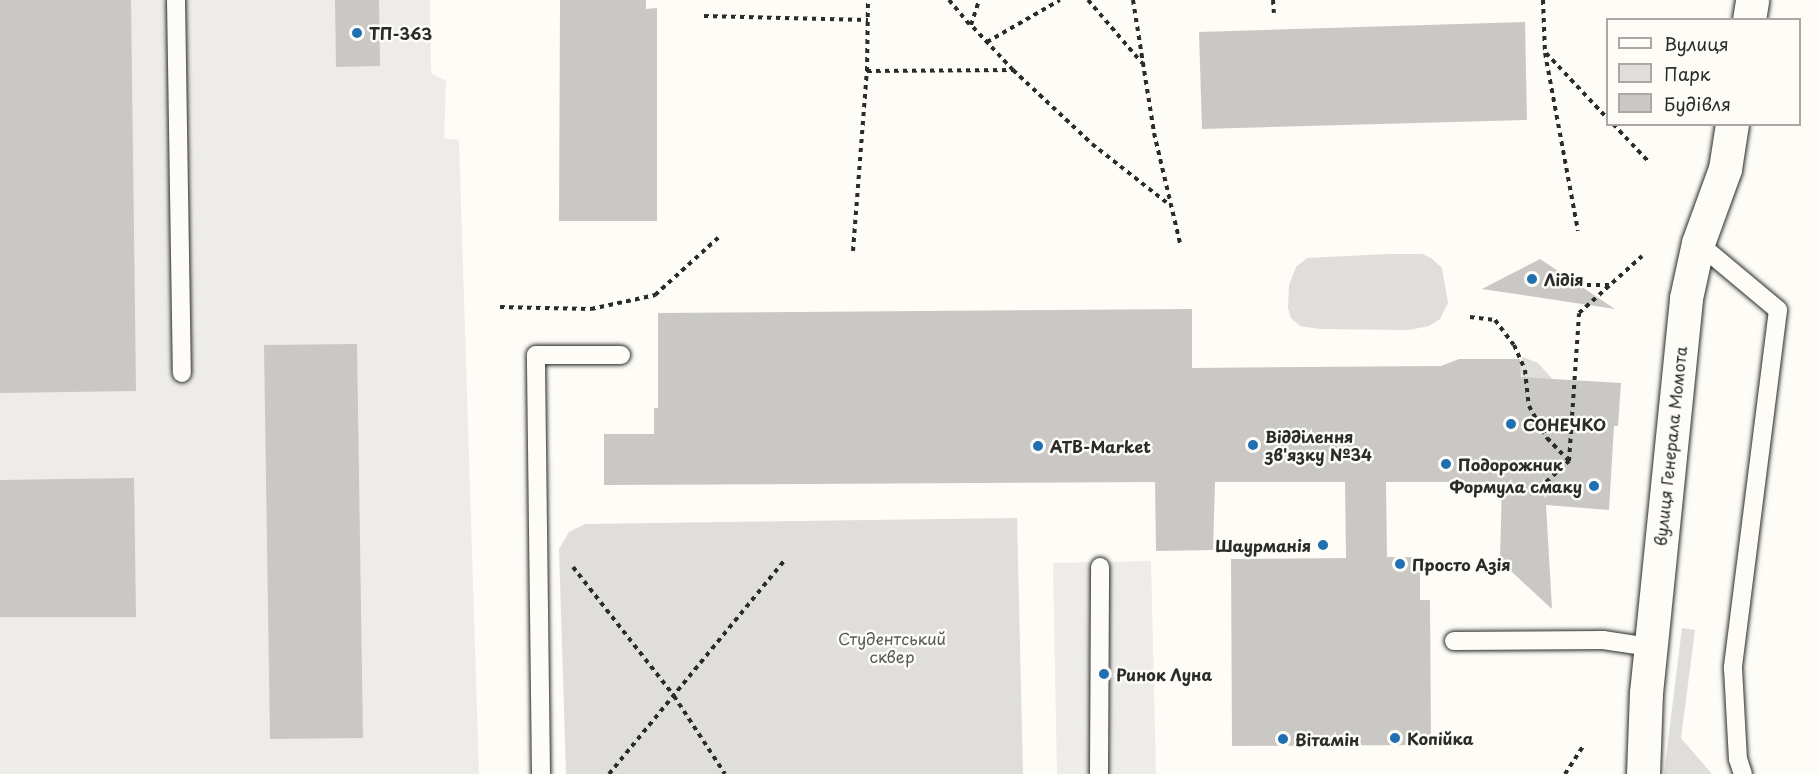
<!DOCTYPE html>
<html>
<head>
<meta charset="utf-8">
<style>
  body { margin:0 }
  #map { position:relative; width:1819px; height:774px; overflow:hidden; background:#fdfcf7; font-family:"Playpen Sans",sans-serif }
  div>[style] { position:absolute }
  [style*='--x'] { left:calc(var(--x)*1px); top:calc(var(--y)*1px); width:calc(var(--w)*1px); rotate:calc(var(--a)*1deg) }
  .built>* { inset:0; background:#edece8 }
  .green>* { inset:0; background:#dfdeda }
  .building>* { inset:0; background:#c9c8c4 }
  .path>* { height:4px; margin-top:-2px; transform-origin:0; background:repeating-linear-gradient(90deg,#2b2b2b 0 4.5px,transparent 0 9px) }
  .roads { filter:drop-shadow(0 0 2px #2b2b2b) drop-shadow(0 0 2px #2b2b2b) }
  .service>* { height:18px; margin:-9px; padding:0 9px; transform-origin:9px; border-radius:9px; background:#fdfcf7 }
  .tertiary>* { height:33px; margin:-16.5px; padding:0 16.5px; transform-origin:16.5px; border-radius:16.5px; background:#fdfcf7 }
  .dots>* { width:16px; height:16px; translate:-50% -50%; box-sizing:border-box; border:3px solid #fdfcf7; border-radius:50% }
  span { translate:-50% -50%; white-space:nowrap; text-align:center; line-height:1.15; -webkit-text-stroke:5px #fdfcf7; paint-order:stroke }
  .poi-label { font-size:16px; color:#2b2b2b; font-weight:700 }
  .left { translate:0 -50%; text-align:left }
  .right { translate:-100% -50%; text-align:right }
  .street-label { font-size:16px; color:#2b2b2b }
  .park-label { font-size:16px; color:#585857 }
  .legend { position:absolute; left:1606px; top:18px; width:195px; height:108px; box-sizing:border-box; background:#fdfcf7; border:2px solid #a9a8a5; margin:0; padding:8px 10px; list-style:none; font-size:18px; color:#2b2b2b }
  .legend li { display:flex; align-items:center; gap:12px; height:30px }
  .legend b { width:30px; border:2px solid #a9a8a5 }
</style>
</head>
<body>
<div id="map">
  <div class="built">
    <i style="clip-path:polygon(0 0,430px 0,431px 73px,446px 81px,444px 138px,459px 140px,479px 774px,0 774px)"></i>
    <i style="clip-path:polygon(1151px 561px,1156px 774px,1057px 774px,1053px 563px)"></i>
  </div>
  <div class="green">
    <i style="clip-path:polygon(1388px 254px,1422px 254px,1431px 258px,1442px 268px,1448px 303px,1440px 319px,1429px 326px,1409px 330px,1320px 329px,1300px 326px,1291px 318px,1288px 308px,1289px 285px,1296px 267px,1307px 258px)"></i>
    <i style="clip-path:polygon(1523px 357px,1538px 363px,1556px 383px,1525px 385px,1518px 365px)"></i>
    <i style="clip-path:polygon(1017px 518px,1023px 774px,566px 774px,559px 549px,569px 532px,585px 524px)"></i>
    <i style="clip-path:polygon(1682px 628px,1695px 630px,1681px 738px,1712px 774px,1664px 774px)"></i>
  </div>
  <div class="building">
    <i style="clip-path:polygon(0 0,131px 0,136px 391px,0 393px)"></i>
    <i style="clip-path:polygon(335px 0,379px 0,380px 66px,336px 67px)"></i>
    <i style="clip-path:polygon(560px 0,646px 0,646px 9px,657px 8px,657px 221px,559px 221px)"></i>
    <i style="clip-path:polygon(1525px 22px,1527px 120px,1202px 129px,1199px 32px)"></i>
    <i style="clip-path:polygon(1540px 259px,1615px 309px,1482px 289px)"></i>
    <i style="clip-path:polygon(1192px 309px,1192px 368px,1441px 366px,1459px 359px,1520px 359px,1521px 377px,1621px 383px,1618px 426px,1614px 426px,1609px 510px,1546px 505px,1552px 609px,1500px 561px,1502px 482px,1386px 482px,1387px 557px,1420px 557px,1420px 600px,1430px 600px,1431px 745px,1232px 746px,1231px 559px,1346px 558px,1345px 482px,1215px 482px,1213px 550px,1156px 551px,1155px 482px,604px 485px,604px 434px,654px 434px,654px 408px,658px 408px,658px 313px)"></i>
    <i style="clip-path:polygon(357px 344px,363px 738px,270px 739px,264px 345px)"></i>
    <i style="clip-path:polygon(134px 478px,136px 617px,0 617px,0 480px)"></i>
  </div>
  <div class="path">
    <i style="--x:949;--y:0;--w:33;--a:50"></i>
    <i style="--x:1088;--y:0;--w:83;--a:49.4"></i>
    <i style="--x:1133;--y:0;--w:135;--a:81"></i>
    <i style="--x:1154;--y:133;--w:113;--a:76.7"></i>
    <i style="--x:1273;--y:0;--w:13;--a:86"></i>
    <i style="--x:1543;--y:0;--w:53;--a:87.8"></i>
    <i style="--x:1545;--y:53;--w:181;--a:79.5"></i>
    <i style="--x:704;--y:16;--w:164;--a:1.4"></i>
    <i style="--x:987;--y:42;--w:84;--a:-29.9"></i>
    <i style="--x:1546;--y:53;--w:91;--a:46.8"></i>
    <i style="--x:1013;--y:70;--w:108;--a:43.1"></i>
    <i style="--x:1092;--y:144;--w:100;--a:38.1"></i>
    <i style="--x:867;--y:71;--w:71;--a:-89.2"></i>
    <i style="--x:1613;--y:124;--w:50;--a:46.6"></i>
    <i style="--x:853;--y:251;--w:181;--a:-85.6"></i>
    <i style="--x:867;--y:71;--w:146;--a:-0.4"></i>
    <i style="--x:1013;--y:70;--w:62;--a:-133"></i>
    <i style="--x:971;--y:25;--w:26;--a:-72"></i>
    <i style="--x:1560;--y:285;--w:49;--a:0"></i>
    <i style="--x:500;--y:307;--w:91;--a:1.3"></i>
    <i style="--x:591;--y:309;--w:66;--a:-12.3"></i>
    <i style="--x:655;--y:295;--w:86;--a:-42.2"></i>
    <i style="--x:1470;--y:317;--w:25;--a:7"></i>
    <i style="--x:1495;--y:320;--w:31;--a:53"></i>
    <i style="--x:1514;--y:345;--w:27;--a:66"></i>
    <i style="--x:1525;--y:370;--w:36;--a:84"></i>
    <i style="--x:1529;--y:406;--w:37;--a:61"></i>
    <i style="--x:1547;--y:438;--w:32;--a:46"></i>
    <i style="--x:1533;--y:494;--w:49;--a:-42.5"></i>
    <i style="--x:1569;--y:461;--w:148;--a:-86.1"></i>
    <i style="--x:1579;--y:313;--w:85;--a:-42.1"></i>
    <i style="--x:573;--y:567;--w:164;--a:51.9"></i>
    <i style="--x:674;--y:696;--w:93;--a:56.8"></i>
    <i style="--x:609;--y:774;--w:277;--a:-50.6"></i>
    <i style="--x:1565;--y:774;--w:33;--a:-57"></i>
  </div>
  <div class="roads">
    <div class="service">
      <i style="--x:176;--y:0;--w:373;--a:89.1"></i>
      <i style="--x:1698;--y:243;--w:104;--a:39.9"></i>
      <i style="--x:1778;--y:310;--w:361;--a:97.2"></i>
      <i style="--x:1733;--y:668;--w:91;--a:86.9"></i>
      <i style="--x:1738;--y:759;--w:16;--a:72"></i>
      <i style="--x:1454;--y:641;--w:149;--a:-0.4"></i>
      <i style="--x:1603;--y:640;--w:48;--a:8.5"></i>
      <i style="--x:541;--y:774;--w:419;--a:-90.7"></i>
      <i style="--x:536;--y:355;--w:85;--a:0"></i>
      <i style="--x:1099;--y:774;--w:207;--a:-89.7"></i>
    </div>
    <div class="tertiary">
      <i style="--x:1749;--y:20;--w:20;--a:-81"></i>
      <i style="--x:1643;--y:774;--w:81;--a:-87.9"></i>
      <i style="--x:1646;--y:693;--w:397;--a:-84.2"></i>
      <i style="--x:1686;--y:298;--w:56;--a:-77.7"></i>
      <i style="--x:1698;--y:243;--w:79;--a:-70"></i>
      <i style="--x:1725;--y:169;--w:46;--a:-81.2"></i>
    </div>
  </div>
  <div class="dots">
    <i style="left:357px;top:33px;background:#1f6fb2"></i>
    <i style="left:1532px;top:279px;background:#1f6fb2"></i>
    <i style="left:1511px;top:424px;background:#1f6fb2"></i>
    <i style="left:1253px;top:445px;background:#1f6fb2"></i>
    <i style="left:1038px;top:446px;background:#1f6fb2"></i>
    <i style="left:1446px;top:464px;background:#1f6fb2"></i>
    <i style="left:1594px;top:486px;background:#1f6fb2"></i>
    <i style="left:1323px;top:545px;background:#1f6fb2"></i>
    <i style="left:1400px;top:564px;background:#1f6fb2"></i>
    <i style="left:1104px;top:674px;background:#1f6fb2"></i>
    <i style="left:1395px;top:738px;background:#1f6fb2"></i>
    <i style="left:1283px;top:739px;background:#1f6fb2"></i>
  </div>
  <div class="poi-label">
    <span class="left" style="left:369px;top:33px">ТП-363</span>
    <span class="left" style="left:1544px;top:279px">Лідія</span>
    <span class="left" style="left:1523px;top:424px">СОНЕЧКО</span>
    <span class="left" style="left:1265px;top:445px">Відділення<br>зв'язку №34</span>
    <span class="left" style="left:1050px;top:446px">ATB-Market</span>
    <span class="left" style="left:1458px;top:464px">Подорожник</span>
    <span class="right" style="left:1582px;top:486px">Формула смаку</span>
    <span class="right" style="left:1311px;top:545px">Шаурманія</span>
    <span class="left" style="left:1412px;top:564px">Просто Азія</span>
    <span class="left" style="left:1116px;top:674px">Ринок Луна</span>
    <span class="left" style="left:1407px;top:738px">Копійка</span>
    <span class="left" style="left:1295px;top:739px">Вітамін</span>
  </div>
  <div class="street-label">
    <span style="left:1670px;top:446px;rotate:-84deg">вулиця Генерала Момота</span>
  </div>
  <div class="park-label">
    <span style="left:892px;top:647px">Студентський<br>сквер</span>
  </div>
  <ul class="legend">
  <li><b style="height:8px;background:#fdfcf7"></b>Вулиця</li>
  <li><b style="height:16px;background:#dfdeda"></b>Парк</li>
  <li><b style="height:16px;background:#c9c8c4"></b>Будівля</li>
  </ul>
</div>
</body>
</html>
